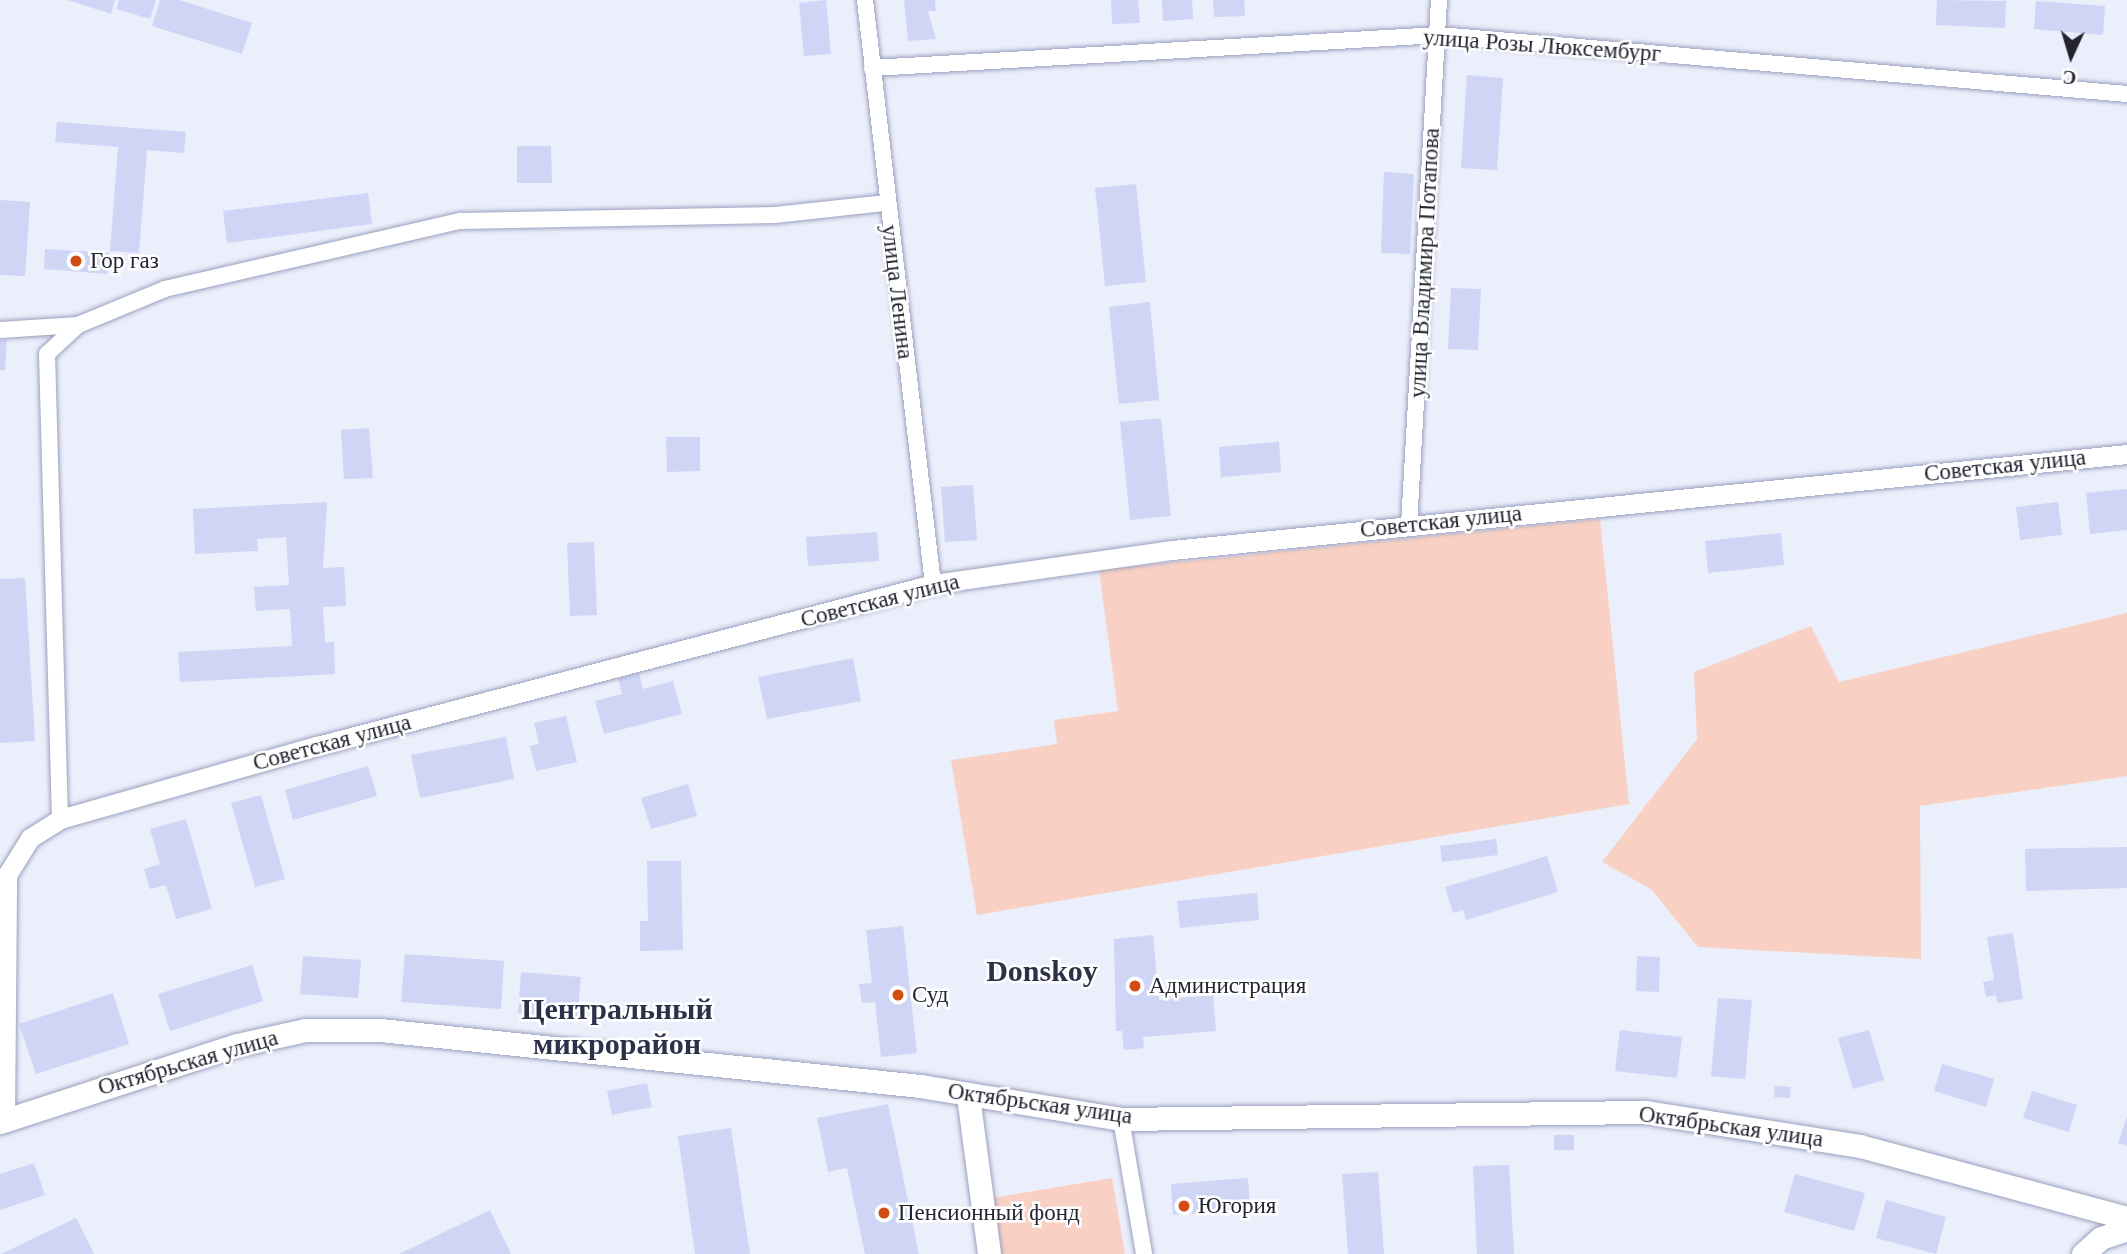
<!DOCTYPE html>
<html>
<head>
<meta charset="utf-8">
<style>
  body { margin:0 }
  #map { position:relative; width:2127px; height:1254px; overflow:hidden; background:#ebeefb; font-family:Georgia,serif }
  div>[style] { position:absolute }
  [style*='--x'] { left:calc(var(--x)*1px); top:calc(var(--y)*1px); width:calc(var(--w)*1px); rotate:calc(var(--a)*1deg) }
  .green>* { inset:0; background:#f8d1c4 }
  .building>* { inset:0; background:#cfd5f5 }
  .roads { filter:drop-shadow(0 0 2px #9ba0bf) drop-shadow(0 0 2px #9ba0bf) }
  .minor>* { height:16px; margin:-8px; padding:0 8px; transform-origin:8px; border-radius:8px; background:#fff }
  .tertiary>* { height:19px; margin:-9.5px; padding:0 9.5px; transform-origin:9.5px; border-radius:9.5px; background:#fff }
  .secondary>* { height:23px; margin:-11.5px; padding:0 11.5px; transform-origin:11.5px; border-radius:11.5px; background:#fff }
  .dots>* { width:19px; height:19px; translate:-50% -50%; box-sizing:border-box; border:4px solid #fff; border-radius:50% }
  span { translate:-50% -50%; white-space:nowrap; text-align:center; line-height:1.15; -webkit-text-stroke:5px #fff; paint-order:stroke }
  .street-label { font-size:23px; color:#232430 }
  .poi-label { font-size:23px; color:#232430 }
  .left { translate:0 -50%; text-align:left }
  .district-label { font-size:30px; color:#2d3049; font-weight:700 }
  .north { position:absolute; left:2036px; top:21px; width:70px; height:70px; -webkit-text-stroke:5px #fff; paint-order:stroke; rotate:184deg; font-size:19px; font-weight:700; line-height:28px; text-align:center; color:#232430 }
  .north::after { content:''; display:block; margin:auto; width:24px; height:32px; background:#232430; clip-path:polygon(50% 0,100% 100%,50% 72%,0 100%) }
</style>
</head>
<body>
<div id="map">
  <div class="green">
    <i style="clip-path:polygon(1600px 519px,1629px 804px,977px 915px,951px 760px,1057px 744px,1054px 720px,1118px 711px,1099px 570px)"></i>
    <i style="clip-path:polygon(2127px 613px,2127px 776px,1920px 806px,1921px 959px,1698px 947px,1651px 889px,1602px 862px,1697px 739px,1694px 672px,1811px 626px,1839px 682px)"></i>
    <i style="clip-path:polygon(1112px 1178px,1125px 1254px,1002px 1254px,992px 1198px)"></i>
  </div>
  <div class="building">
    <i style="clip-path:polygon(68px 0,115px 0,111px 14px)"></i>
    <i style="clip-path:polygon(119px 0,156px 0,150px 19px,116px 9px)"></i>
    <i style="clip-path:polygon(160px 0,179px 0,252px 23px,242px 54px,152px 26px)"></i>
    <i style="clip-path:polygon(826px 0,831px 54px,804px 56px,799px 3px)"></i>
    <i style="clip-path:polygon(904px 0,935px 0,936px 11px,928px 11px,936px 39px,908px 41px)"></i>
    <i style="clip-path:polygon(1111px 0,1138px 0,1140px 23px,1112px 24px)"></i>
    <i style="clip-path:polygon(1162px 0,1192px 0,1193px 19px,1163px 21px)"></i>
    <i style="clip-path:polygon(1213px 0,1244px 0,1245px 16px,1214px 17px)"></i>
    <i style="clip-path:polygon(1937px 0,2006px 1px,2005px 28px,1936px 25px)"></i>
    <i style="clip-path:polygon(2036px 1px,2105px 6px,2103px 35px,2034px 29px)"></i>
    <i style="clip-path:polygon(1467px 75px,1503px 78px,1497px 170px,1461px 168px)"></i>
    <i style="clip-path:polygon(57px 122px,186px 132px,184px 153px,147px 150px,139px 253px,110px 251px,118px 147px,55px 142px)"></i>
    <i style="clip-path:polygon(517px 146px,551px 146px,552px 183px,517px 183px)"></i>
    <i style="clip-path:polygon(1384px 172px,1414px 174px,1410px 254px,1381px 253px)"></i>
    <i style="clip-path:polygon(1136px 184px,1146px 282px,1105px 286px,1095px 188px)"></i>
    <i style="clip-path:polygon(368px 193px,372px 224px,227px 243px,223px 211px)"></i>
    <i style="clip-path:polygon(0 200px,30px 202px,25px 276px,0 275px)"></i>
    <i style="clip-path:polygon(45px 249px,109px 253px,107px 274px,44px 269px)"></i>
    <i style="clip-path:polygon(1451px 288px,1481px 289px,1478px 350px,1448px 349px)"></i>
    <i style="clip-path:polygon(1150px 302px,1159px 400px,1119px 404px,1109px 307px)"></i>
    <i style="clip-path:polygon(0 340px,7px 340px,5px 370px,0 370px)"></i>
    <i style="clip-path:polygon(1161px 418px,1171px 516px,1130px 520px,1120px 422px)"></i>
    <i style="clip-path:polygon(369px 428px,373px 478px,344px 479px,341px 430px)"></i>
    <i style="clip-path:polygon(666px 437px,700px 437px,700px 471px,667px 472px)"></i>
    <i style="clip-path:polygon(1279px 442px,1281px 472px,1221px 477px,1219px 447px)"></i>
    <i style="clip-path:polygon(973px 485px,977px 540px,945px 542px,941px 487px)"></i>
    <i style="clip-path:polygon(2127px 489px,2127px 530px,2090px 534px,2086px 493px)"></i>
    <i style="clip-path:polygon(327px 502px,323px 568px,344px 567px,346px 606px,323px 607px,325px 642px,334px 642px,335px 674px,180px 682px,178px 652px,292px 646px,290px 609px,256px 611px,254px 587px,289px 585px,286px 537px,257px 539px,258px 551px,195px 554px,193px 509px)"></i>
    <i style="clip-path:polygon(2058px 502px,2062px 535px,2020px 540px,2016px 507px)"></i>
    <i style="clip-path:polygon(877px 532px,879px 561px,808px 566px,806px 537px)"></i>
    <i style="clip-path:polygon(1781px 533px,1784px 565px,1708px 573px,1705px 541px)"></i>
    <i style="clip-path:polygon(594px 542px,597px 615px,570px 616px,567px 543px)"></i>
    <i style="clip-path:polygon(25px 578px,35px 741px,0 743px,0 579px)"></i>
    <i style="clip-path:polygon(853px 658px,861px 701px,767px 719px,758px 677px)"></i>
    <i style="clip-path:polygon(639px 673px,643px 689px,673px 681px,682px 714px,604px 734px,595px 701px,622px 694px,618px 679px)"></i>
    <i style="clip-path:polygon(566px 716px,577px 762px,536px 771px,530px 746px,539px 744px,534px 723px)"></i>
    <i style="clip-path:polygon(506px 737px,514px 779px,420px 798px,411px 755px)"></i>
    <i style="clip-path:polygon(368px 766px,377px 796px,293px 820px,285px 790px)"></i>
    <i style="clip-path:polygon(688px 784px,697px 816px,651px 829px,641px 798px)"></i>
    <i style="clip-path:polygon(261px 795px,285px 879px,255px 887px,231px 803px)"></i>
    <i style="clip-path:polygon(186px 819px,212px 909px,176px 919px,166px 885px,150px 889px,144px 869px,160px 864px,150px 829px)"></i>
    <i style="clip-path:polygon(1496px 839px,1498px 855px,1442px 862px,1440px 846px)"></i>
    <i style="clip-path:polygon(2127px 847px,2127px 888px,2026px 891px,2025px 849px)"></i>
    <i style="clip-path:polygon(1547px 856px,1558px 892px,1466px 920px,1463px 910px,1453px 913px,1445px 887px)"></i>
    <i style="clip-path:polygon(647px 861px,681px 861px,683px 950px,640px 951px,640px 921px,648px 921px)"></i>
    <i style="clip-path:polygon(1257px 893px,1259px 920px,1180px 928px,1177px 901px)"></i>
    <i style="clip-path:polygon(903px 926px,917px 1053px,881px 1057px,875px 1002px,862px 1003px,859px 984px,872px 983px,866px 930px)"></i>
    <i style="clip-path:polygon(2013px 933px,2023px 999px,1997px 1003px,1996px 995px,1986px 997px,1983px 982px,1994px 980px,1987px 937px)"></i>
    <i style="clip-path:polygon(1153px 935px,1159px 1000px,1213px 995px,1216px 1031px,1143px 1037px,1144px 1048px,1124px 1050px,1122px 1031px,1116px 1031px,1114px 939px)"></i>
    <i style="clip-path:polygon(405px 954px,504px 961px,501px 1009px,401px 1002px)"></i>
    <i style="clip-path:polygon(303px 956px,361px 960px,358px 998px,300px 994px)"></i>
    <i style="clip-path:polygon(1637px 956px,1660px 957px,1659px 992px,1636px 991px)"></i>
    <i style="clip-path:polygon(252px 965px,263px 1001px,170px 1031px,158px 994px)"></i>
    <i style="clip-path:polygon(521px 972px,581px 977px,577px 1019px,518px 1013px)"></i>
    <i style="clip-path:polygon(113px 993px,129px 1044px,36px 1074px,19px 1024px)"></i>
    <i style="clip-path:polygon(1718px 998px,1752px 1000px,1745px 1079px,1711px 1076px)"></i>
    <i style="clip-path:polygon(1620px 1030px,1682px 1037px,1677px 1078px,1615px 1071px)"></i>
    <i style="clip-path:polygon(1869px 1030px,1884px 1080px,1853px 1089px,1838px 1038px)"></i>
    <i style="clip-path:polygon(1942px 1064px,1994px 1079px,1986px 1107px,1934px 1091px)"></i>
    <i style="clip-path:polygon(647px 1083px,652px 1107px,612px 1115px,607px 1091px)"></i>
    <i style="clip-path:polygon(1775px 1086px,1791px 1087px,1790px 1098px,1774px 1097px)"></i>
    <i style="clip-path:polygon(2032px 1091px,2077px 1105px,2069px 1132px,2023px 1118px)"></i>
    <i style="clip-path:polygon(888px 1104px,919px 1254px,865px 1254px,847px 1168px,828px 1172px,817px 1118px)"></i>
    <i style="clip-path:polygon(2127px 1117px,2127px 1146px,2118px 1143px)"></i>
    <i style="clip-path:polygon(731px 1128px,750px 1254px,695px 1254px,678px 1136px)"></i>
    <i style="clip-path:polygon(1554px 1135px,1574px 1135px,1574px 1150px,1554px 1150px)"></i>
    <i style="clip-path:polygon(34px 1163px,45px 1195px,0 1210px,0 1174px)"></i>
    <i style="clip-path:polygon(1509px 1165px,1514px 1254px,1477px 1254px,1473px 1166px)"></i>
    <i style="clip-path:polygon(1378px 1172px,1384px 1254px,1348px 1254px,1342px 1174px)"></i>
    <i style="clip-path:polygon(1795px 1174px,1865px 1193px,1854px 1231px,1784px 1212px)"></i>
    <i style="clip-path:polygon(1248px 1178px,1250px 1209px,1173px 1215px,1171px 1184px)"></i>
    <i style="clip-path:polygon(1886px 1200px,1946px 1217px,1936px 1254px,1876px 1238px)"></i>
    <i style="clip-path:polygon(490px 1210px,511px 1254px,399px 1254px)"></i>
    <i style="clip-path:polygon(76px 1218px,94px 1254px,1px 1254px)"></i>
  </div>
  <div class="roads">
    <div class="minor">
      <i style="--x:865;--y:0;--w:588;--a:83.36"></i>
      <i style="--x:872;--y:68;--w:568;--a:-3.33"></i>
      <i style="--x:1439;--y:35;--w:691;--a:4.9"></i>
      <i style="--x:0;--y:330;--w:78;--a:-3.7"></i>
      <i style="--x:1409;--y:525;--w:526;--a:-86.73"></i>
      <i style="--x:60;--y:819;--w:465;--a:-91.6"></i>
      <i style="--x:47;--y:354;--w:42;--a:-43.1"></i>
      <i style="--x:78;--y:325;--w:94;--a:-22.5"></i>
      <i style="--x:165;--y:289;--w:303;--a:-13"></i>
      <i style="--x:460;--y:221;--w:315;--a:-1.1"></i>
      <i style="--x:775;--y:215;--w:112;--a:-6.2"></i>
      <i style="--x:1121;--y:1119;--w:137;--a:80.3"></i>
    </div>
    <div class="tertiary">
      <i style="--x:5;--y:1120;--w:245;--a:-89.5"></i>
      <i style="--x:7;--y:875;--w:44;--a:-58.1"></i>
      <i style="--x:30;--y:838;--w:36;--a:-32"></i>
      <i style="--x:60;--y:819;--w:267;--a:-15.9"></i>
      <i style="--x:317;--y:746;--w:637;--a:-14.73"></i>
      <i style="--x:933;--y:584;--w:241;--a:-8.1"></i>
      <i style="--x:1172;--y:550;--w:960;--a:-5.74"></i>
    </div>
    <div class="secondary">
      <i style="--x:968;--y:1096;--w:159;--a:82.4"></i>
      <i style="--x:0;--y:1122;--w:249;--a:-18"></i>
      <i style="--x:237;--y:1045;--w:70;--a:-12.4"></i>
      <i style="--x:305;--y:1030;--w:75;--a:0"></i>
      <i style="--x:380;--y:1030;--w:543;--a:5.92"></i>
      <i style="--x:920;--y:1086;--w:204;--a:9.3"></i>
      <i style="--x:1121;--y:1119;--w:524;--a:-0.77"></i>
      <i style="--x:1645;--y:1112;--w:218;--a:9"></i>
      <i style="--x:1860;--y:1146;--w:277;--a:15.1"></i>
      <i style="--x:2083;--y:1254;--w:24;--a:-42"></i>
      <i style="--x:2101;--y:1238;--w:28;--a:-19"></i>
    </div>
  </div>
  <div class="dots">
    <i style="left:76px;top:261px;background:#d24c13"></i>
    <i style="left:1135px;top:986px;background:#d24c13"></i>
    <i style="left:898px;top:995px;background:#d24c13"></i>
    <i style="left:1184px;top:1206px;background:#d24c13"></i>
    <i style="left:884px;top:1213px;background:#d24c13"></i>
  </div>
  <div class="street-label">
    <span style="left:1542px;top:46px;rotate:4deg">улица Розы Люксембург</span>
    <span style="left:1425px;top:263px;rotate:-87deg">улица Владимира Потапова</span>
    <span style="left:897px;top:292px;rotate:83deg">улица Ленина</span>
    <span style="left:2005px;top:466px;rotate:-6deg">Советская улица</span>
    <span style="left:1441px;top:522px;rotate:-6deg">Советская улица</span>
    <span style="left:880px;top:601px;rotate:-14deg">Советская улица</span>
    <span style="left:332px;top:743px;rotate:-15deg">Советская улица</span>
    <span style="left:188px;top:1063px;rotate:-16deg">Октябрьская улица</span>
    <span style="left:1040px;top:1104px;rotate:8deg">Октябрьская улица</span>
    <span style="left:1731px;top:1127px;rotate:8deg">Октябрьская улица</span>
  </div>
  <div class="poi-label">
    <span class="left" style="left:90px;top:261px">Гор газ</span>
    <span class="left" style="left:1149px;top:986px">Администрация</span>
    <span class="left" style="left:912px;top:995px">Суд</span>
    <span class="left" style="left:1198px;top:1206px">Югория</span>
    <span class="left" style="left:898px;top:1213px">Пенсионный фонд</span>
  </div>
  <div class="district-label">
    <span style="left:1042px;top:971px">Donskoy</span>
    <span style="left:617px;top:1026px">Центральный<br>микрорайон</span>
  </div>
  <div class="north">С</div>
</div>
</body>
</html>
